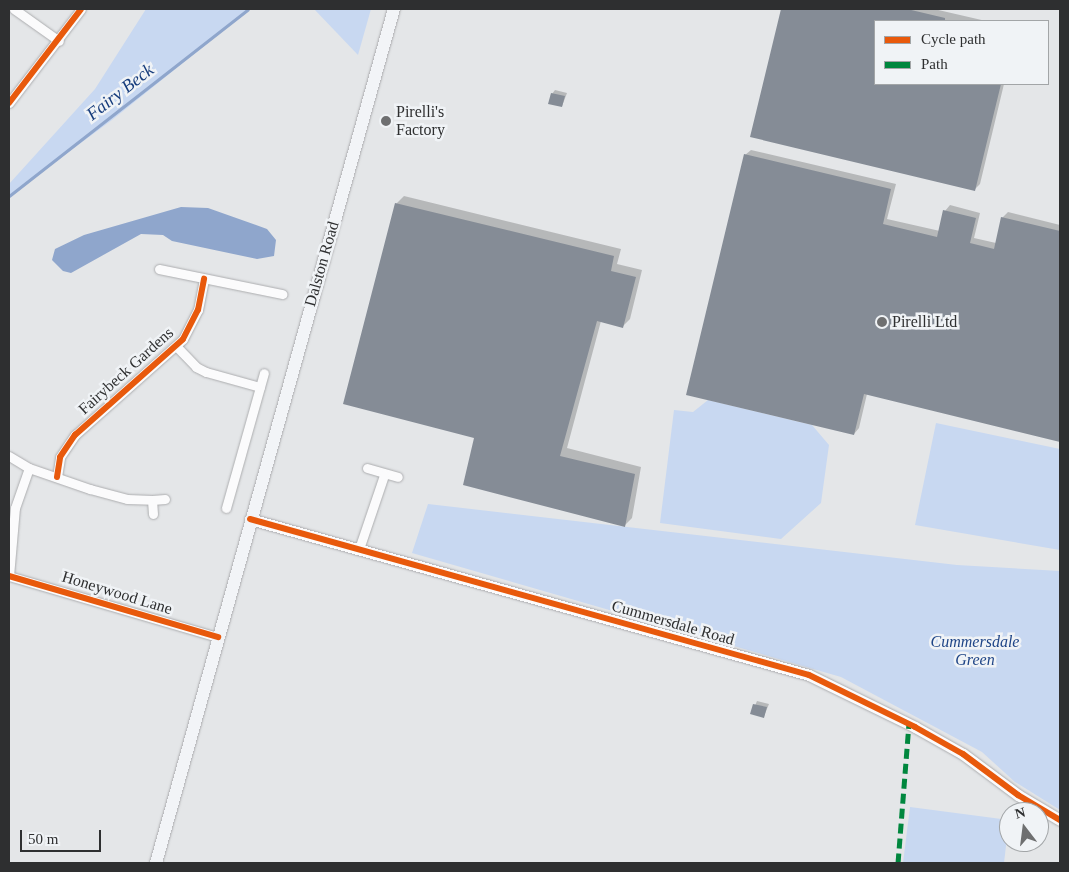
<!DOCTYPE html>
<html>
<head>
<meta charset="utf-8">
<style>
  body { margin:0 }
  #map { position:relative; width:1069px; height:872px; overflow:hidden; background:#e4e6e8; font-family:Georgia,serif }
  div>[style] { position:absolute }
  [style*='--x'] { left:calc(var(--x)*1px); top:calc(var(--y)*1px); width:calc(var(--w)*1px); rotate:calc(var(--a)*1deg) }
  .green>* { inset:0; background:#c8d8f1 }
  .water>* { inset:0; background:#8fa6cc }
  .shadow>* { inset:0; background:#0003 }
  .stream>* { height:3px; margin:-1.5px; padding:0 1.5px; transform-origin:1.5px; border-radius:1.5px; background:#8fa6cc }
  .building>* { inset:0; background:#858c96 }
  .roads { filter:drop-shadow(0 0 1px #acadaf) drop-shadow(0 0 1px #acadaf) }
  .minor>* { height:9px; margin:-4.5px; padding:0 4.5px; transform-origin:4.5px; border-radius:4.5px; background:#fbfbfc }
  .tertiary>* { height:11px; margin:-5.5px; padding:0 5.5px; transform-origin:5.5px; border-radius:5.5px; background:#fbfbfc }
  .secondary>* { height:12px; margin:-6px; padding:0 6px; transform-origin:6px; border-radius:6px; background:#f2f4f7 }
  .quiet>* { height:5px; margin-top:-2.5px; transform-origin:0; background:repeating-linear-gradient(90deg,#00873e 0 10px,transparent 0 15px) }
  .cycleway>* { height:6px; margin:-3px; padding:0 3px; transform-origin:3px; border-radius:3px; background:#e8590c }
  .dots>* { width:14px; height:14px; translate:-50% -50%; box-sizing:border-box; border:2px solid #f0f3f6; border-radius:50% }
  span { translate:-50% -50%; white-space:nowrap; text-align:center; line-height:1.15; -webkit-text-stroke:5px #f0f3f6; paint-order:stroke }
  .poi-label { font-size:16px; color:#2e2f30 }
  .left { translate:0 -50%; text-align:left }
  .street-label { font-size:16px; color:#2e2f30 }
  .park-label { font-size:16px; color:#1f4587; font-style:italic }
  .water-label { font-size:18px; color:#163c7c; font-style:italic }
  .frame { position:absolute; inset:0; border:10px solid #2e2f30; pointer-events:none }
  .legend { position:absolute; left:874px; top:20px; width:175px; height:65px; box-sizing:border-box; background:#f0f3f6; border:1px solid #a2a5a7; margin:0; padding:6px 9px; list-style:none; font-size:15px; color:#2e2f30 }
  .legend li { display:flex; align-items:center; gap:10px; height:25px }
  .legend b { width:25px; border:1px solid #a2a5a7 }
  .north { position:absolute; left:999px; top:802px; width:50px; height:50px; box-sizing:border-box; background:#f0f3f6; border:1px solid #a2a5a7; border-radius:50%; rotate:345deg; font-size:14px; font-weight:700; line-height:20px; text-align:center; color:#2e2f30 }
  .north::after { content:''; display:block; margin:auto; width:18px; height:22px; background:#6e6f70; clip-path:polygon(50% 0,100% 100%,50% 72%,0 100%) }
  .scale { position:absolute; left:20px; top:830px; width:81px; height:22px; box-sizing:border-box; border:2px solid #2e2f30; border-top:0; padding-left:6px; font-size:15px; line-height:18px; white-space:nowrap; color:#2e2f30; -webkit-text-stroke:4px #f0f3f6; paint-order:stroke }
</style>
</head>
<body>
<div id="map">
  <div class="green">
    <i style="clip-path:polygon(146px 9px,250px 9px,112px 120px,9px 196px,9px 184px,95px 89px)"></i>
    <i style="clip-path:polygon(314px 9px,371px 9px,358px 55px)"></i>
    <i style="clip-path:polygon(708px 400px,812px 425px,829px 445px,821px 503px,781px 539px,660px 523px,674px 410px,693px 412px)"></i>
    <i style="clip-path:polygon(936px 423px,1060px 449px,1060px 550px,915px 525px)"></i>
    <i style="clip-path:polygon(428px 504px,957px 565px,1060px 571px,1060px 810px,1015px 782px,982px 752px,841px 677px,412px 553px)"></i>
    <i style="clip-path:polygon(910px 807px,1009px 820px,1004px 863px,903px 863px)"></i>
  </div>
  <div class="water">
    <i style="clip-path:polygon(181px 207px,208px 208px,267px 229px,276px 240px,274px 256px,257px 259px,172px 241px,163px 235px,141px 234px,71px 273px,63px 271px,52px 260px,55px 249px,84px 235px)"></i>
  </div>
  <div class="shadow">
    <i style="clip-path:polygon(782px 9px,934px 9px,986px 21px,875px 21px,875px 84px,1004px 84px,980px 184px,974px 190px,752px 136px)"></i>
    <i style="clip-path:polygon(555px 90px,567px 93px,562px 106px,552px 94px)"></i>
    <i style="clip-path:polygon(751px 150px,896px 184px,887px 219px,940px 231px,945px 211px,950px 205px,980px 213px,974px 238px,996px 243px,1002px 218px,1008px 212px,1060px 225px,1060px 440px,867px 394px,859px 428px,854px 434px,745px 155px)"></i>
    <i style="clip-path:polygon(404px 196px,621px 249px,617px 264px,642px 270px,630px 319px,623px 326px,601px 321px,567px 448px,641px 467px,632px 518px,625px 525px,475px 437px,396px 204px)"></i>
    <i style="clip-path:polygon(757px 701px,769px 704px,764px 716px,752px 713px)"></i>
  </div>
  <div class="stream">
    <i style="--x:9;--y:196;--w:303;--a:-38"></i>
  </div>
  <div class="building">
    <i style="clip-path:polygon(781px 9px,907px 9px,945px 18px,945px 21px,875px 21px,875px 84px,1001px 84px,975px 191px,750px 137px)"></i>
    <i style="clip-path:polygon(551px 93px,565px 96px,562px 107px,548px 104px)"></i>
    <i style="clip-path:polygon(744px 154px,891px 189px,883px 224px,937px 237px,943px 210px,976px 218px,970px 243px,994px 249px,1001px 217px,1060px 231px,1060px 442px,864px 394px,854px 435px,686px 395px)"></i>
    <i style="clip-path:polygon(395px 203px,614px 256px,611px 271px,636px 277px,623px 328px,597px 321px,560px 456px,635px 474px,625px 527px,463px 485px,474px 438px,343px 404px)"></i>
    <i style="clip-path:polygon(753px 704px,767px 707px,764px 718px,750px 714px)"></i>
  </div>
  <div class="roads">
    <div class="minor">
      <i style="--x:14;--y:9;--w:55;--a:35.4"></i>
      <i style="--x:9;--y:103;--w:118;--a:-52.5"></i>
      <i style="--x:159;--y:269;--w:126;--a:11.5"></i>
      <i style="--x:177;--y:347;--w:28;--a:46"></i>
      <i style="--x:196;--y:367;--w:11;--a:27"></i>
      <i style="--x:206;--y:372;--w:56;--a:15.5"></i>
      <i style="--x:9;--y:456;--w:23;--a:31"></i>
      <i style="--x:29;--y:468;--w:65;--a:19"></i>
      <i style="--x:90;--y:489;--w:38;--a:15"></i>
      <i style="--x:127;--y:499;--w:25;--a:2"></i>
      <i style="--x:367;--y:468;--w:32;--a:16"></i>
      <i style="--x:57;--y:477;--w:20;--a:-81"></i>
      <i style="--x:60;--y:457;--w:27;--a:-56"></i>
      <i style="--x:75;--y:435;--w:144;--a:-41.6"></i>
      <i style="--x:183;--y:339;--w:33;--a:-63"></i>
      <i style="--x:198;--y:310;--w:32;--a:-79"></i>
      <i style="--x:226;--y:508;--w:140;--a:-74.3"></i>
      <i style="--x:153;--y:514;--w:14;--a:-94"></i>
      <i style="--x:152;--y:500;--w:13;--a:-4"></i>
      <i style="--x:359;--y:549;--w:78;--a:-71.3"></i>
      <i style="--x:9;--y:576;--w:218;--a:16.3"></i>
      <i style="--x:9;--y:576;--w:68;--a:-85"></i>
      <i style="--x:15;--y:508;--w:42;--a:-70.7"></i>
    </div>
    <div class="tertiary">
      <i style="--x:250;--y:519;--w:580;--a:15.59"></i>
      <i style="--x:809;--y:675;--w:118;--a:26.1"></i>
      <i style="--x:915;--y:727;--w:55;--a:29.4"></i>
      <i style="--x:963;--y:754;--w:69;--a:36.7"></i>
      <i style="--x:1018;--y:795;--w:49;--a:30.8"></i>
    </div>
    <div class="secondary">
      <i style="--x:156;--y:863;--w:887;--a:-74.43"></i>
    </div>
  </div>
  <div class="quiet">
    <i style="--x:898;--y:863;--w:139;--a:-85.5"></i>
  </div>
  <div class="cycleway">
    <i style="--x:9;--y:103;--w:118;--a:-52.5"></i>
    <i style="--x:57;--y:477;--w:20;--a:-81"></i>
    <i style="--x:60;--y:457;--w:27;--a:-56"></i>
    <i style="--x:75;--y:435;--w:144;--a:-41.6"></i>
    <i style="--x:183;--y:339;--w:33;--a:-63"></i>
    <i style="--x:198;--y:310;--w:32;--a:-79"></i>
    <i style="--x:250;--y:519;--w:580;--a:15.59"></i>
    <i style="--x:809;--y:675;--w:118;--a:26.1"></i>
    <i style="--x:915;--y:727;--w:55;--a:29.4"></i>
    <i style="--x:963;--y:754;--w:69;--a:36.7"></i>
    <i style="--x:1018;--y:795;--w:49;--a:30.8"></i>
    <i style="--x:9;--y:576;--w:218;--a:16.3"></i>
  </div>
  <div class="dots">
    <i style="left:386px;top:121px;background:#6e6f70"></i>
    <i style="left:882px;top:322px;background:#6e6f70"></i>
  </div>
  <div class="poi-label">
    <span class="left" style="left:396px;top:121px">Pirelli's<br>Factory</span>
    <span class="left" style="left:892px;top:322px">Pirelli Ltd</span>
  </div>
  <div class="street-label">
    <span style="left:322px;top:264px;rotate:-74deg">Dalston Road</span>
    <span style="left:126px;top:371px;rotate:-42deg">Fairybeck Gardens</span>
    <span style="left:117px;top:593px;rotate:17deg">Honeywood Lane</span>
    <span style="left:673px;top:623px;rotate:16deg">Cummersdale Road</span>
  </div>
  <div class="park-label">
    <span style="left:975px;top:651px">Cummersdale<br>Green</span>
  </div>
  <div class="water-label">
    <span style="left:120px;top:92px;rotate:-38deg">Fairy Beck</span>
  </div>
  <div class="frame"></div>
  <ul class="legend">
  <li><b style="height:6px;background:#e8590c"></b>Cycle path</li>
  <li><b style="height:6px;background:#00873e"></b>Path</li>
  </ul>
  <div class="north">N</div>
  <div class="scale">50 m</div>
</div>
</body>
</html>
